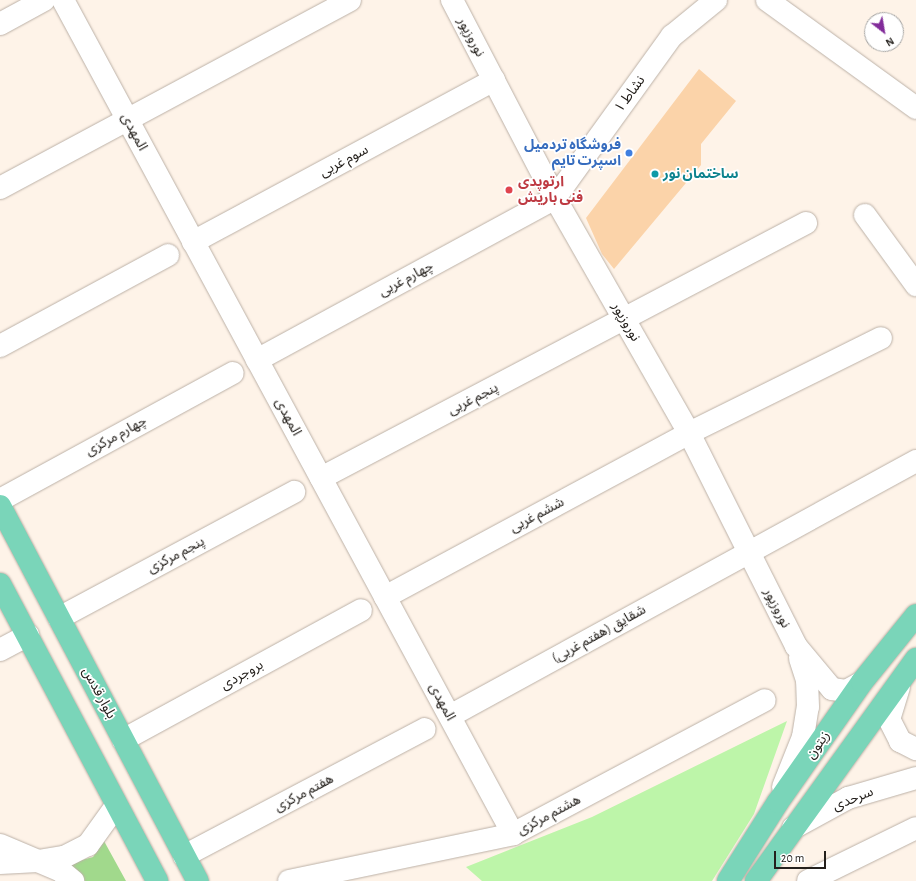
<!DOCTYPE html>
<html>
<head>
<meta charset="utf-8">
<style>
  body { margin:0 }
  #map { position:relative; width:916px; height:881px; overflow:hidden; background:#fef3e8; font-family:"Alegreya Sans","Noto Sans Arabic",sans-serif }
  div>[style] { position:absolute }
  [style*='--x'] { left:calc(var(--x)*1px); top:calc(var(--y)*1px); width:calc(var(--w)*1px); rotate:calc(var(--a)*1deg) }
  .green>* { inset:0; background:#bdf5a9 }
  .forest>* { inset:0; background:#a1d98c }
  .building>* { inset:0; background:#fbd3a9 }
  .roads { filter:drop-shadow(0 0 1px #bcb1a7) drop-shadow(0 0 1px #bcb1a7) }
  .minor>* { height:22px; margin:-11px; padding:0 11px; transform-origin:11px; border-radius:11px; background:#fff }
  .major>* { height:22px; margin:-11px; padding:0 11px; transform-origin:11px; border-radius:11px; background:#7ad5b9 }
  .dots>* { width:11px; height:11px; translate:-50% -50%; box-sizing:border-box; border:2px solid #fff; border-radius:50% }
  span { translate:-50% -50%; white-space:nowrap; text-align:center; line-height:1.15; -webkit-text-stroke:3.5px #fff; paint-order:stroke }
  .street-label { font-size:14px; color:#24201c }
  .shop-label { font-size:14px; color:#366cbe; font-weight:700 }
  .right { translate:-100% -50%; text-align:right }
  .culture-label { font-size:14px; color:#0d838f; font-weight:700 }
  .left { translate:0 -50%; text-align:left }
  .health-label { font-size:14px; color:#be3a42; font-weight:700 }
  .north { position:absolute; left:864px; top:12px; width:40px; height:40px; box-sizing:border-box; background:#fff; border:1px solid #a7a6a4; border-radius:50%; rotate:149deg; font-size:11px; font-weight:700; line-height:16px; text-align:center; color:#24201c }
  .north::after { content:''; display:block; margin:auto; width:14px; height:18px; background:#822c9a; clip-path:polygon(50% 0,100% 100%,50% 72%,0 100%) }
  .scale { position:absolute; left:774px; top:851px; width:52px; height:18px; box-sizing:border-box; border:2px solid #24201c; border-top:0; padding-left:5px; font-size:12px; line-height:14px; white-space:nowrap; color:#24201c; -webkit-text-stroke:3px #fff; paint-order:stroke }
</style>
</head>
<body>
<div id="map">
  <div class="green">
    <i style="clip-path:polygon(787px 721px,754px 814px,712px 881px,482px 881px,466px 867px,592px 817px)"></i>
  </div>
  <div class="forest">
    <i style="clip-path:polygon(104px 841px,126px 881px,78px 881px,59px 866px,93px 857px)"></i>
  </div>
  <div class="building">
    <i style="clip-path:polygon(699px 69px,736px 101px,701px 144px,701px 165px,614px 269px,602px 254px,586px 218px)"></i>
  </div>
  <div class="roads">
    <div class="minor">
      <i style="--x:63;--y:0;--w:948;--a:61.65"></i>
      <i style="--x:452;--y:0;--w:223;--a:62.5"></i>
      <i style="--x:555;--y:198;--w:271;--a:60.3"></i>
      <i style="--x:689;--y:433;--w:238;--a:63.3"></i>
      <i style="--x:796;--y:646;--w:56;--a:50.1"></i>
      <i style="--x:832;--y:689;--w:14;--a:8"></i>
      <i style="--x:846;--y:691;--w:18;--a:-29"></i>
      <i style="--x:767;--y:0;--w:184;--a:35.9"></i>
      <i style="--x:0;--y:24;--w:50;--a:-28.6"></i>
      <i style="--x:0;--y:188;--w:397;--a:-28.2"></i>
      <i style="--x:865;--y:215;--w:87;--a:53.9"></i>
      <i style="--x:193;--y:242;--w:342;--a:-28.3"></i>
      <i style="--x:0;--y:346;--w:191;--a:-28.4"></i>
      <i style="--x:257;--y:360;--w:339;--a:-28.5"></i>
      <i style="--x:555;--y:198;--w:200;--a:-54.2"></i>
      <i style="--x:672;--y:36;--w:57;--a:-39.3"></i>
      <i style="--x:321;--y:478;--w:548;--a:-27.73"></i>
      <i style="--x:0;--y:500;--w:265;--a:-28.6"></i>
      <i style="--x:385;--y:597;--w:345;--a:-28.3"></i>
      <i style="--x:689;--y:433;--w:214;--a:-26.3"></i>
      <i style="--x:59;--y:618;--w:267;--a:-28.2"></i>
      <i style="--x:0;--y:650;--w:32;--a:-28"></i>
      <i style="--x:899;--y:687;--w:34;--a:107"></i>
      <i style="--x:889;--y:719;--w:25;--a:63"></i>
      <i style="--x:900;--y:741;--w:18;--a:27"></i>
      <i style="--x:450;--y:716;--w:531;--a:-28.69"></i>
      <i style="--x:123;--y:740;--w:271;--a:-28.6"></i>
      <i style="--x:783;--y:787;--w:54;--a:-68.2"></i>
      <i style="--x:803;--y:737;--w:30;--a:-81"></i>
      <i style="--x:808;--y:707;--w:27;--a:-92"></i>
      <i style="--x:807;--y:680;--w:23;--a:-108"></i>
      <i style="--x:793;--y:828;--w:63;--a:-28.6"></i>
      <i style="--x:848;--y:798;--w:71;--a:-16.4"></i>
      <i style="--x:0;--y:845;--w:41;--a:22.8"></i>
      <i style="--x:38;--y:861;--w:26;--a:-9"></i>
      <i style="--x:64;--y:857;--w:27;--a:-27"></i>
      <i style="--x:88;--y:845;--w:48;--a:-54.3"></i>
      <i style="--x:184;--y:856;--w:272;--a:-27.8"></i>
      <i style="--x:0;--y:863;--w:38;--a:-3"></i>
      <i style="--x:38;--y:861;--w:25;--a:23"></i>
      <i style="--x:61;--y:871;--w:16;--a:40"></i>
      <i style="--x:289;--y:881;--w:229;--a:-11.8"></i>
      <i style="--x:513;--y:834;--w:285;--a:-28"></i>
      <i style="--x:808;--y:881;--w:120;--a:-26.1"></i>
    </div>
    <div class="major">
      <i style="--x:0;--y:506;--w:424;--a:62.2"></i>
      <i style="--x:0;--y:584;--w:336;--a:62.1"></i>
      <i style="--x:728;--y:881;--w:93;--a:-57.7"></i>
      <i style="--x:778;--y:802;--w:146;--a:-55"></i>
      <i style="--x:862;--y:682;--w:86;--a:-51.1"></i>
      <i style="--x:756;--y:881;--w:274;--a:-54.2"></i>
    </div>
  </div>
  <div class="dots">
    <i style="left:629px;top:153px;background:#3f7fe0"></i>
    <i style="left:655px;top:174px;background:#0f9aa8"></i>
    <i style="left:509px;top:190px;background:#e0444e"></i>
  </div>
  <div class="street-label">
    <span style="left:471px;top:37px;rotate:62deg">نوروزپور</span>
    <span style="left:630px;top:94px;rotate:-54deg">نشاط ۱</span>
    <span style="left:134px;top:132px;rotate:62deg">المهدی</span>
    <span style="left:344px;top:161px;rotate:-28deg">سوم غربی</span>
    <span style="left:406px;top:279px;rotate:-28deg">چهارم غربی</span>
    <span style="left:626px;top:322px;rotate:60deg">نوروزپور</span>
    <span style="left:473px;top:399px;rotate:-27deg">پنجم غربی</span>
    <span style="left:288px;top:417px;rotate:62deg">المهدی</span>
    <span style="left:116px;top:436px;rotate:-29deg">چهارم مرکزی</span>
    <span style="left:537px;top:515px;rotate:-28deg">ششم غربی</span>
    <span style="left:176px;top:555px;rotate:-28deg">پنجم مرکزی</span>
    <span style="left:777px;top:608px;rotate:63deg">نوروزپور</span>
    <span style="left:599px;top:634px;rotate:-29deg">شقایق (هفتم غربی)</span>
    <span style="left:242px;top:675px;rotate:-29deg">بروجردی</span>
    <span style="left:99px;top:693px;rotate:62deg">بلوار قدس</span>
    <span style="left:442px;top:702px;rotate:62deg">المهدی</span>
    <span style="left:818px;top:745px;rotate:-55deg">زیتون</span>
    <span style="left:304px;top:793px;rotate:-28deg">هفتم مرکزی</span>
    <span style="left:853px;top:799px;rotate:-22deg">سرحدی</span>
    <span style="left:549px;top:815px;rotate:-28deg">هشتم مرکزی</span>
  </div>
  <div class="shop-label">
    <span class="right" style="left:621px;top:153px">فروشگاه تردمیل<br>اسپرت تایم</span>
  </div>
  <div class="culture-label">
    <span class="left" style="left:663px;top:174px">ساختمان نور</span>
  </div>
  <div class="health-label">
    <span class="left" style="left:518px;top:190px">ارتوپدی<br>فنی باریش</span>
  </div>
  <div class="north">N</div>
  <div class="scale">20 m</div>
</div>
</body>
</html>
